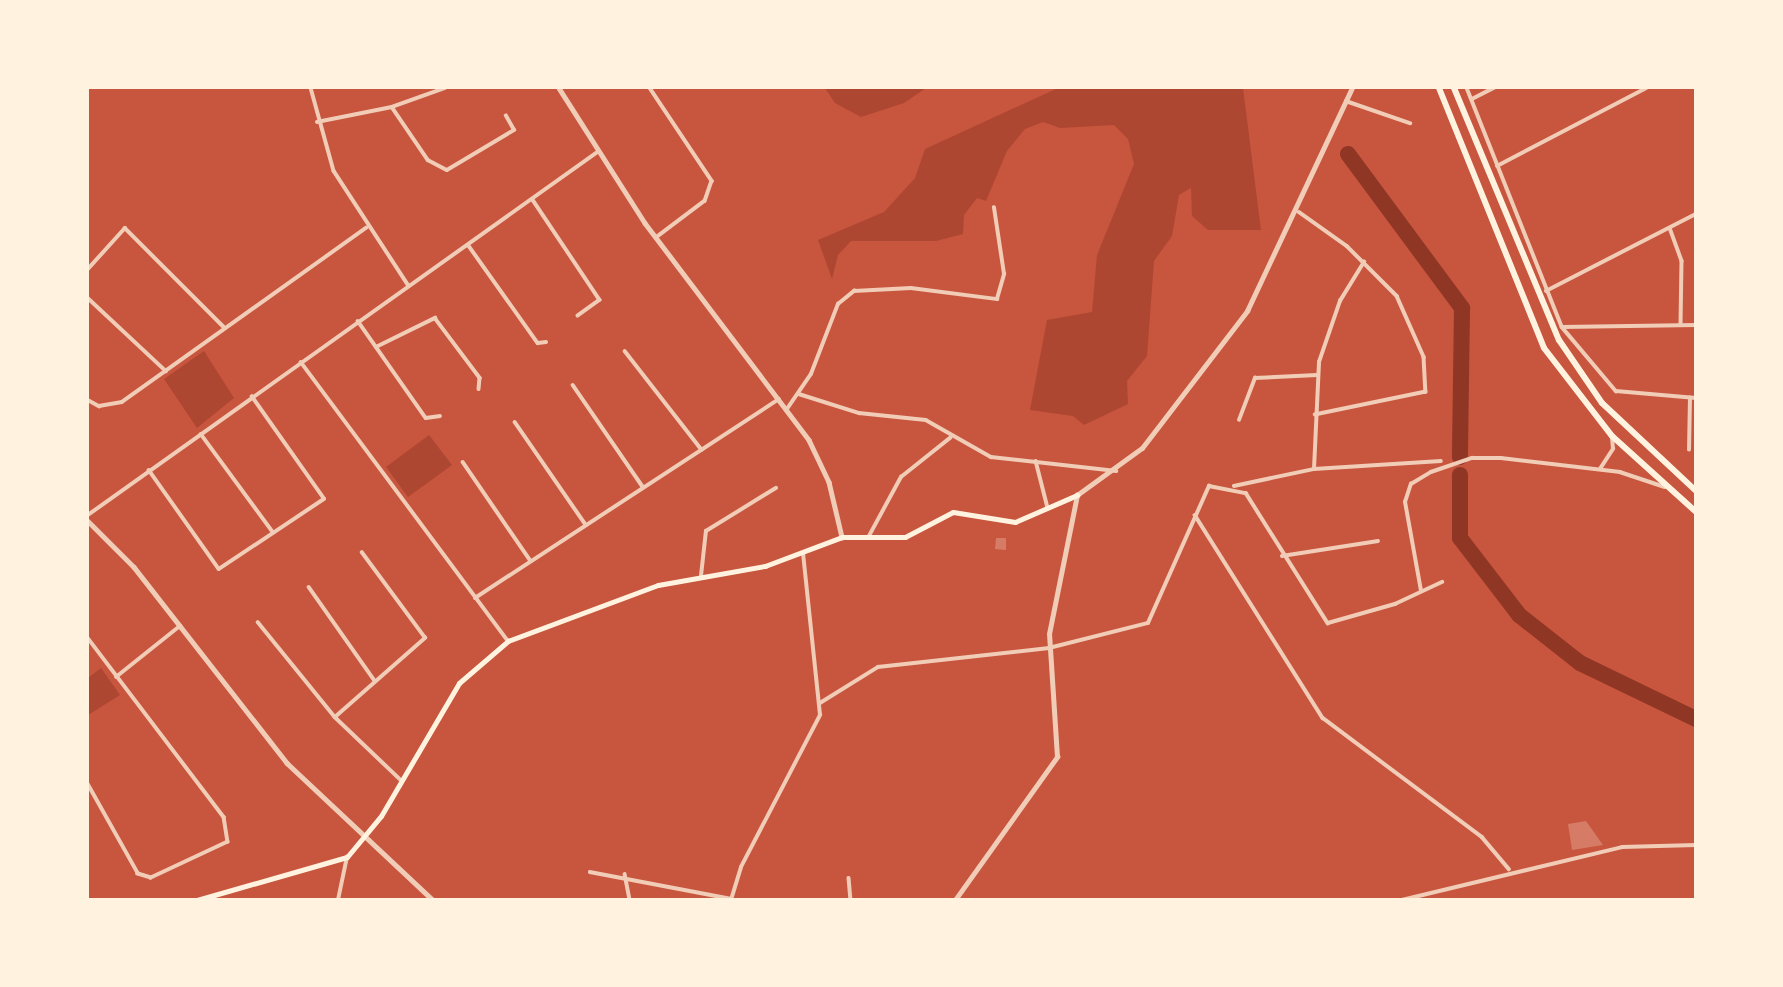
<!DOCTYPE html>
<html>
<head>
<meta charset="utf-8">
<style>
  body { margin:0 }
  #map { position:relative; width:1783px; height:987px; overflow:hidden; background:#c8553d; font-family:"Libre Baskerville",serif }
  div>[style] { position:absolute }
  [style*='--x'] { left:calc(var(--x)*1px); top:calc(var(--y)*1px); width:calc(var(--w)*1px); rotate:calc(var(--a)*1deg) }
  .green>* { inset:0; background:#ae4732 }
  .river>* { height:16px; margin:-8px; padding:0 8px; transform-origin:8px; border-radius:8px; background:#8f3625 }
  .building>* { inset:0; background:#d67c66 }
  .minor>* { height:3.5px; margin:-1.75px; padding:0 1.75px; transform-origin:1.75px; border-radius:1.75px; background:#f1ccb7 }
  .tertiary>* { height:4.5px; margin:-2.25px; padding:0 2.25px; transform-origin:2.25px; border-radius:2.25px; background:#f1ccb7 }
  .secondary>* { height:5px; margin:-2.5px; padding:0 2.5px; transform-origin:2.5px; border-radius:2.5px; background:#fff3e0 }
  .primary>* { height:6px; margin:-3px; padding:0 3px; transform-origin:3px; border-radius:3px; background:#fff3e0 }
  span { translate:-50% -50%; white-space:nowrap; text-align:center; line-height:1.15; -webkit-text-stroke:5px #fff3e0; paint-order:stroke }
  .frame { position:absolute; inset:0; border:89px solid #fff3e0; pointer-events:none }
</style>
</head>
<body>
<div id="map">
  <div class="green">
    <i style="clip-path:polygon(825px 88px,926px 88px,904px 103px,861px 117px,835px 103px)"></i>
    <i style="clip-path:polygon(1058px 88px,1243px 88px,1261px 230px,1208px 230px,1192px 216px,1191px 188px,1179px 195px,1172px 236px,1154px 261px,1147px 356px,1127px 381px,1128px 404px,1084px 425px,1073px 416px,1030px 410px,1047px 320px,1092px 312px,1097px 255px,1134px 164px,1128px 139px,1114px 125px,1060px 128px,1043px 122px,1025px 129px,1007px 151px,986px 201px,977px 198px,964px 215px,963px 234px,936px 241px,851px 241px,838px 255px,832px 279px,818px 240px,884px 212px,915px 178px,925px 149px)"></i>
    <i style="clip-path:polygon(204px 351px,234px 398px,197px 428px,164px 379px)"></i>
    <i style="clip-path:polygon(429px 435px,452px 465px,408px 497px,386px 467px)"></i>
    <i style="clip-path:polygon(101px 668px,120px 695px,88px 715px,88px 678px)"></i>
  </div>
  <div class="river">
    <i style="--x:1348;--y:154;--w:192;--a:53.5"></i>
    <i style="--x:1462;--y:308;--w:149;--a:90.8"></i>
    <i style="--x:1460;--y:475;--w:63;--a:90"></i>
    <i style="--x:1460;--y:538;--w:97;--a:52.5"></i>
    <i style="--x:1519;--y:615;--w:78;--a:38.2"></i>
    <i style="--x:1580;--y:663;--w:129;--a:25.8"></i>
  </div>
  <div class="building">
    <i style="clip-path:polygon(996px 538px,1006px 538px,1006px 550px,995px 549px)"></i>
    <i style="clip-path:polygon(1586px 821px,1603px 845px,1572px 850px,1568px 824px)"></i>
  </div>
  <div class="minor">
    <i style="--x:311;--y:88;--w:86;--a:74.5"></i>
    <i style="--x:334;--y:171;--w:137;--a:56.9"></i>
    <i style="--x:650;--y:88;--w:112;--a:56.3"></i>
    <i style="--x:712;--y:181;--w:21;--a:109"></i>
    <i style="--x:705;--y:201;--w:61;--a:142.9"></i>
    <i style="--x:1467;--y:88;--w:257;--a:68.3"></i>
    <i style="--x:1562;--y:327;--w:84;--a:49.8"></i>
    <i style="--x:1616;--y:391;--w:80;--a:5"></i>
    <i style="--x:1472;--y:99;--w:25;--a:-27"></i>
    <i style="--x:1346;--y:101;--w:68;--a:19"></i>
    <i style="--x:392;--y:107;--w:64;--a:55.8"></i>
    <i style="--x:428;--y:160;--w:21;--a:28"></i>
    <i style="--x:447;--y:170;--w:78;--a:-30.8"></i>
    <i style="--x:514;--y:130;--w:16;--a:-120"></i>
    <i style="--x:317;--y:122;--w:76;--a:-11.3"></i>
    <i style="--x:392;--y:107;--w:56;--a:-19.7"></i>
    <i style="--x:1497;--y:166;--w:168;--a:-27.6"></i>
    <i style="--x:533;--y:200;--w:120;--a:56.2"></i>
    <i style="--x:600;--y:300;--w:27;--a:144"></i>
    <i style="--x:1299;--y:212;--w:59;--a:35.3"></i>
    <i style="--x:1347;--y:246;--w:71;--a:45"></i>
    <i style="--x:1397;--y:296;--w:67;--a:66.1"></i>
    <i style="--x:1424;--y:357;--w:35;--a:87"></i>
    <i style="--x:1426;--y:392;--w:113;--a:168.3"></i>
    <i style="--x:1670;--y:228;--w:35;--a:70"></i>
    <i style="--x:1682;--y:261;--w:64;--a:90.9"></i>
    <i style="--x:469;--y:246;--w:119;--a:54.6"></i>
    <i style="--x:538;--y:343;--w:8;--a:-7"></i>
    <i style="--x:88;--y:269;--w:55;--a:-47.9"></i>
    <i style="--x:125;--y:228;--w:141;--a:45"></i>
    <i style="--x:1546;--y:291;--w:169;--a:-27.2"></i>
    <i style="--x:88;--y:298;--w:107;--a:43.1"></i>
    <i style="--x:358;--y:321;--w:118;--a:55"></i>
    <i style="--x:426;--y:418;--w:14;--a:-8"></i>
    <i style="--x:1562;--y:327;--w:134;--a:-0.9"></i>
    <i style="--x:376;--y:347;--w:66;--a:-26.2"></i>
    <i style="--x:435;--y:318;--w:75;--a:53.1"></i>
    <i style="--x:480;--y:378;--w:11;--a:95"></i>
    <i style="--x:625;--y:351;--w:125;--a:52.1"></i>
    <i style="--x:301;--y:362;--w:347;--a:53.4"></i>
    <i style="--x:573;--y:385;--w:124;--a:55.5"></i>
    <i style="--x:799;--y:394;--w:63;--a:17.6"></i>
    <i style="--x:859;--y:413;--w:67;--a:6"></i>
    <i style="--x:926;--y:420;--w:75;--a:29.6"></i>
    <i style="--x:991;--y:457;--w:126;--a:6.4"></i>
    <i style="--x:88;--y:400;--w:13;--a:29"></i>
    <i style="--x:99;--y:406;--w:23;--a:-10"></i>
    <i style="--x:122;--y:402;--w:300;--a:-35.5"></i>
    <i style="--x:787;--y:409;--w:42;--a:-55.6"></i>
    <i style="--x:811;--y:374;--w:75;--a:-68.9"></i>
    <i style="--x:838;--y:304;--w:21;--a:-39"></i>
    <i style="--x:854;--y:291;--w:57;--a:-3"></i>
    <i style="--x:911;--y:288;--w:87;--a:7.3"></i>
    <i style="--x:997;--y:299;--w:26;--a:-74"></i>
    <i style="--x:1004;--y:274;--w:67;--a:-98.6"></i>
    <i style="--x:1239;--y:420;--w:45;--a:-69.1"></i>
    <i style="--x:1255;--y:378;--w:62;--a:-2.8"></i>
    <i style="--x:515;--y:422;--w:125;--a:55.4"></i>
    <i style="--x:201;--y:434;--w:122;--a:53.7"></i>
    <i style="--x:1689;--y:450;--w:52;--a:-88.9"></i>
    <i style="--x:1036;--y:461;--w:49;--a:75.7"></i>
    <i style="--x:463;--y:462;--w:119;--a:55.6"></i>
    <i style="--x:1314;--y:469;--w:107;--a:-87.3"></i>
    <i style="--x:1319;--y:362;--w:65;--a:-71"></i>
    <i style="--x:1340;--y:301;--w:46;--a:-58.4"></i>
    <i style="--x:1600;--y:469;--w:24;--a:-57"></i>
    <i style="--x:1613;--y:449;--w:12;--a:-95"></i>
    <i style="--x:149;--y:470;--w:121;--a:54.7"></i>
    <i style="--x:219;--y:569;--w:126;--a:-33.7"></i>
    <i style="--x:324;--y:499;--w:125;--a:-125.2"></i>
    <i style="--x:1234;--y:486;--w:82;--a:-12"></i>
    <i style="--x:1314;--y:469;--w:127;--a:-3.6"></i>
    <i style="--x:88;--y:515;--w:624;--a:-35.47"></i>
    <i style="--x:1195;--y:515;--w:240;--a:57.8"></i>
    <i style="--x:1323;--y:718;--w:199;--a:36.8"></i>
    <i style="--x:1482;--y:837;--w:42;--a:49.8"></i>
    <i style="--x:869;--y:536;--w:67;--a:-61.5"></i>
    <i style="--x:901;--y:477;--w:63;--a:-38.5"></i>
    <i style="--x:1282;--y:556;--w:97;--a:-8.9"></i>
    <i style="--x:701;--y:576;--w:45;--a:-83.7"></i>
    <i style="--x:706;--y:531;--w:82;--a:-31.6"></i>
    <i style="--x:309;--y:587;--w:115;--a:54.9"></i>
    <i style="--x:1421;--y:591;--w:90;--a:-100.2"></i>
    <i style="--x:1405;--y:502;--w:19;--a:-72"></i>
    <i style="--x:1411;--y:484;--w:23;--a:-31"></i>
    <i style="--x:1431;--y:472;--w:43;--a:-18.9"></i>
    <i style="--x:1472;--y:458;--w:29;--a:0"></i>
    <i style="--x:1501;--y:458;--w:120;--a:6.7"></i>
    <i style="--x:1620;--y:472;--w:47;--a:18.4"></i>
    <i style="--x:475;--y:598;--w:363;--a:-33.2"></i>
    <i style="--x:258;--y:622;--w:122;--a:51"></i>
    <i style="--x:335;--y:717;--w:91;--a:43.7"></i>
    <i style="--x:88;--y:638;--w:225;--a:52.8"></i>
    <i style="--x:224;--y:817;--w:25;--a:81"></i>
    <i style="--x:228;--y:842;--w:85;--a:154.9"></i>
    <i style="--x:151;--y:878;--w:14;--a:-163"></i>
    <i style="--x:138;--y:874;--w:102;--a:-119.3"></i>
    <i style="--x:116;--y:677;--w:82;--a:-38.6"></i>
    <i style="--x:820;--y:703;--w:68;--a:-31.8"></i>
    <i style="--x:878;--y:667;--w:172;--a:-6.3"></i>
    <i style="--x:1049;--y:648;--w:102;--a:-14.2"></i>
    <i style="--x:1148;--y:623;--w:150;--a:-66"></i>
    <i style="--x:1209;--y:486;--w:38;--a:11"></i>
    <i style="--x:1246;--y:493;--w:154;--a:57.8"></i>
    <i style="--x:1328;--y:623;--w:70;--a:-15.8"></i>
    <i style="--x:1395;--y:604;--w:52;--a:-25.1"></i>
    <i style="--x:335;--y:717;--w:120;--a:-41.3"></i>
    <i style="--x:425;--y:638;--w:106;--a:-126.5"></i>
    <i style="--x:590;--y:872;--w:144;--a:10.8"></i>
    <i style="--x:625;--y:874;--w:26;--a:79"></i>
    <i style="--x:849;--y:878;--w:22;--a:85"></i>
    <i style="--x:338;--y:900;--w:44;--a:-78.2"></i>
    <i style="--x:731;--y:900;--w:34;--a:-73"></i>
    <i style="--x:741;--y:867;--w:171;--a:-62.5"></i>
    <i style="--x:820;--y:715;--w:162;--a:-96"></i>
    <i style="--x:1402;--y:900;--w:226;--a:-13.5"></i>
    <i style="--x:1622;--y:847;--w:74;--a:-1.5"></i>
  </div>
  <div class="tertiary">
    <i style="--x:559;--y:88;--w:160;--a:57.5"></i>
    <i style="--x:645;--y:223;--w:272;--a:52.9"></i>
    <i style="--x:809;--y:440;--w:47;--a:64.5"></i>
    <i style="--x:829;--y:482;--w:57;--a:76.7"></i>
    <i style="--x:88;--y:521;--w:65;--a:45"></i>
    <i style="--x:134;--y:567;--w:249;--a:52"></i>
    <i style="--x:287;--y:763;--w:200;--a:43.2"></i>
    <i style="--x:955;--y:900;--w:176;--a:-54.5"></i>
    <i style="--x:1057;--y:757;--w:123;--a:-93.7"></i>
    <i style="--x:1049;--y:634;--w:142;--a:-78.6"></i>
    <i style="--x:1077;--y:495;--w:80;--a:-35.9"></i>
    <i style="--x:1142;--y:448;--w:173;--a:-52.5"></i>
    <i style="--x:1247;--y:311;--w:246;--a:-64.8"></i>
  </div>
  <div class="secondary">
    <i style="--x:197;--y:900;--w:156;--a:-16"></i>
    <i style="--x:347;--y:857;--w:53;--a:-50.3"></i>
    <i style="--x:381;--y:816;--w:154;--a:-59.6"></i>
    <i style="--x:459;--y:683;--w:65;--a:-40.6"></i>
    <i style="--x:508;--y:641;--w:160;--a:-20.5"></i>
    <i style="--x:658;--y:585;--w:109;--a:-10.1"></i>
    <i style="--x:765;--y:566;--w:82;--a:-20.6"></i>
    <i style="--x:842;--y:537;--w:63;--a:0"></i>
    <i style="--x:905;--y:537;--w:54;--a:-27.5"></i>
    <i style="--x:953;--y:512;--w:63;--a:9.2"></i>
    <i style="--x:1015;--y:522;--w:68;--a:-23.5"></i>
  </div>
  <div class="primary">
    <i style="--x:1439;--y:88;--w:280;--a:68"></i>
    <i style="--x:1544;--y:348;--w:111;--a:52.3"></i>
    <i style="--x:1612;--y:436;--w:113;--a:42.1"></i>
    <i style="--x:1454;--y:88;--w:273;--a:67.4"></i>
    <i style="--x:1559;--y:340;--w:76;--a:55.7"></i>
    <i style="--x:1602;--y:403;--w:129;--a:43.1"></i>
  </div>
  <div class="frame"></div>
</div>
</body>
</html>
